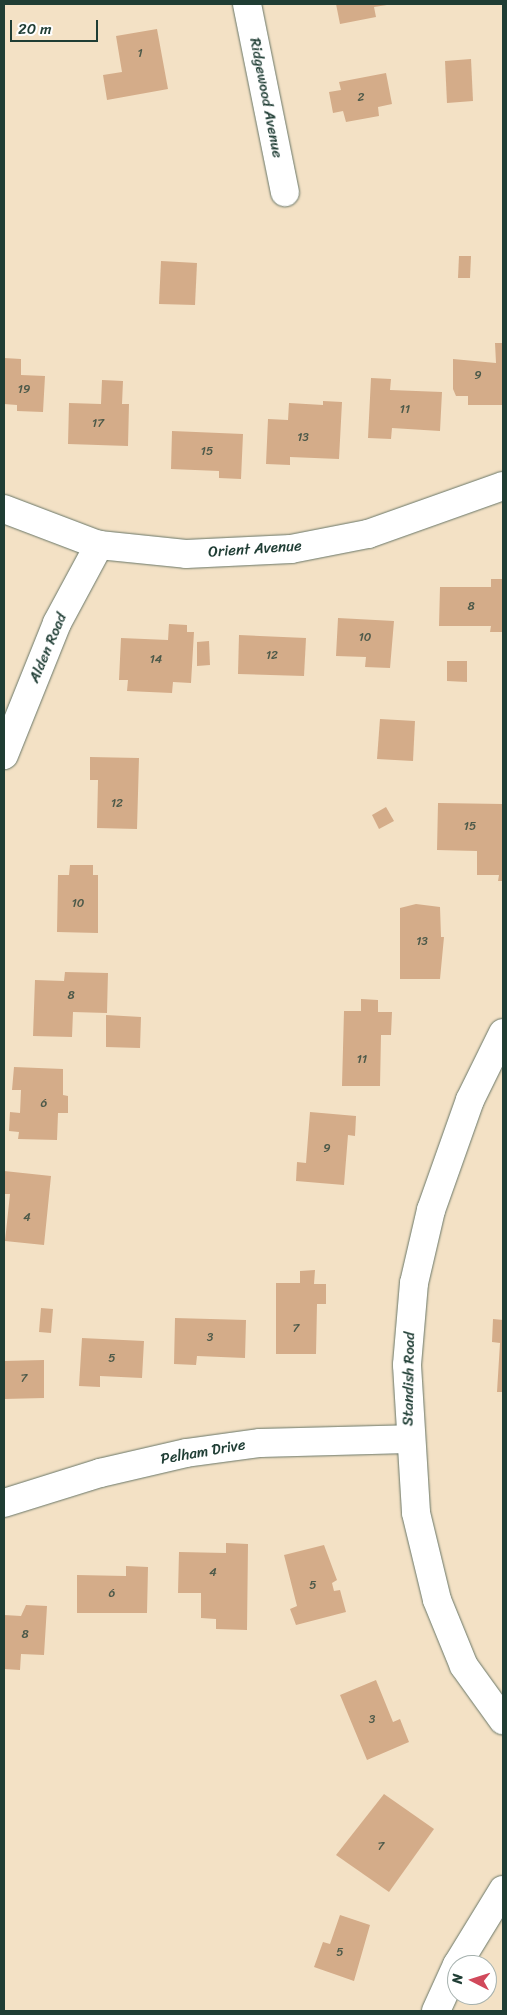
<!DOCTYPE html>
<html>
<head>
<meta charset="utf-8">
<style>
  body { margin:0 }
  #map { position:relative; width:507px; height:2015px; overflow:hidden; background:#f3e1c5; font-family:Sriracha,sans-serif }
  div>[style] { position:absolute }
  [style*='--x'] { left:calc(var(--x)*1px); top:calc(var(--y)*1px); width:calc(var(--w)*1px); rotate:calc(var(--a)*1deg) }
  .building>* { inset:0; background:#d4ac89 }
  .roads { filter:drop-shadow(0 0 1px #697667) drop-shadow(0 0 1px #697667) }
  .street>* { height:28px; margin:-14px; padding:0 14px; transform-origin:14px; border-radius:14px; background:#fff }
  span { translate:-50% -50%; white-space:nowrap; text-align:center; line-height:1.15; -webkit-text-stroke:4px #fff; paint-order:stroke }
  .number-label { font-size:12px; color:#4c5949 }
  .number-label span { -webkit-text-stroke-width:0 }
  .street-label { font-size:15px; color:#1f3d34 }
  .frame { position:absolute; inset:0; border:5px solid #1f3d34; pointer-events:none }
  .north { position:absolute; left:447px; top:1955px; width:50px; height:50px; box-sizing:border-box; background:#fff; border:1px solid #a5b1ae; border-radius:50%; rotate:275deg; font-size:14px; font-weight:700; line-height:20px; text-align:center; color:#1f3d34 }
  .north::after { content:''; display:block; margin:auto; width:18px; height:22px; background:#d1495b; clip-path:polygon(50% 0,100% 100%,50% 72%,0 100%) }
  .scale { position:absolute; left:10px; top:20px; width:88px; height:22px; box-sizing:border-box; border:2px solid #1f3d34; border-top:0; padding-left:6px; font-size:15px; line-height:18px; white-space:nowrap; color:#1f3d34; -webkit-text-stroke:4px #fff; paint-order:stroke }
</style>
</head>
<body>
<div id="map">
  <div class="building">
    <i style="clip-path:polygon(336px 4px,387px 4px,387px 5px,374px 7px,376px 17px,340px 24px)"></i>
    <i style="clip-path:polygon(157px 29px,168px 89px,107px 100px,103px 75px,122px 72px,116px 36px)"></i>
    <i style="clip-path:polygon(471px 59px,473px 101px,447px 103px,445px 61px)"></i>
    <i style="clip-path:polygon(386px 73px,392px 104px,378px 107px,379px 116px,346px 122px,343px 111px,333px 113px,329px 92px,341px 90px,339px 82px)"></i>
    <i style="clip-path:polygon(459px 256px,471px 256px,470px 278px,458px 278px)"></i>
    <i style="clip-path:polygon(161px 261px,197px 263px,195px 305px,159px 304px)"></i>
    <i style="clip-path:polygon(495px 343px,503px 343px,503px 405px,468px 405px,468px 396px,456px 396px,453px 389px,453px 359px,496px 363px)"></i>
    <i style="clip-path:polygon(4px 358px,21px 359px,21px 375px,45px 376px,43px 412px,17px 411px,17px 405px,4px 404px)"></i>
    <i style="clip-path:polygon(371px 378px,391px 379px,390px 390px,442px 392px,440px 431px,392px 428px,391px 439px,368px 438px)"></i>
    <i style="clip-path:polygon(102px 380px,123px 381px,122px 404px,129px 404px,128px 446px,68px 444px,69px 403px,101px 404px)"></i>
    <i style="clip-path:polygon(323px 401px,342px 402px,339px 459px,290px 457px,290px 465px,266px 464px,268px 419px,288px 420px,289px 403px,323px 405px)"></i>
    <i style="clip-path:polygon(172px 431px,243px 434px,241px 479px,219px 478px,219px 471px,171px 469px)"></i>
    <i style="clip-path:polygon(491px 579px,503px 579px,503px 632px,490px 632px,491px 626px,439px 626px,440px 587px,491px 587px)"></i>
    <i style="clip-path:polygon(338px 618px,394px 621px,390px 668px,365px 667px,366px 657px,336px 656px)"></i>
    <i style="clip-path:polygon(169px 624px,187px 625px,187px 632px,194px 632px,191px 683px,173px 682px,172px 693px,127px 691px,128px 680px,119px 680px,121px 638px,168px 640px)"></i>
    <i style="clip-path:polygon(239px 635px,306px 638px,304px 676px,238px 674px)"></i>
    <i style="clip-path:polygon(209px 641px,210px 665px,197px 666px,197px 642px)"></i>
    <i style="clip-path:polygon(447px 661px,467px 661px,467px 682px,447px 681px)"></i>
    <i style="clip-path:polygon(380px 719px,415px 721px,413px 761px,377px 759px)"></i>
    <i style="clip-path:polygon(90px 757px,139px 758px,137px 829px,97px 828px,98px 780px,90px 780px)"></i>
    <i style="clip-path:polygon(438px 803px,503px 804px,503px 881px,498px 881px,499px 875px,477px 875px,477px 851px,437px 850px)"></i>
    <i style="clip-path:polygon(386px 807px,394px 821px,379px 829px,372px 815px)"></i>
    <i style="clip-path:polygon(70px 865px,93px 865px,93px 875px,98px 875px,98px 933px,57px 932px,58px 875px,69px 875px)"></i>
    <i style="clip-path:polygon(416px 904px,440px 907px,441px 937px,444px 937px,440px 979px,400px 979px,400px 908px)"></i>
    <i style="clip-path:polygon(65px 972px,108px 973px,107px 1013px,73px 1012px,72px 1037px,33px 1036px,35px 980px,64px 981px)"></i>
    <i style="clip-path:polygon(361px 999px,378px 1000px,378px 1012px,392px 1012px,391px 1035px,381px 1035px,380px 1086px,342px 1086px,344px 1011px,361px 1011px)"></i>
    <i style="clip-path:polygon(106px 1015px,141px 1017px,140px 1048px,106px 1047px)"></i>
    <i style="clip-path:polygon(14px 1067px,63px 1069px,63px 1095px,68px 1096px,68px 1113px,58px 1113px,57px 1140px,18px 1139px,19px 1132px,9px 1131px,10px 1112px,20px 1113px,21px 1090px,12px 1090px)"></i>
    <i style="clip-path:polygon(310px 1112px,356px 1116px,355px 1136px,348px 1135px,344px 1185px,296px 1181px,297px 1162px,306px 1163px)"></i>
    <i style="clip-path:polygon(4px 1171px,51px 1176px,44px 1245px,5px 1241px,10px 1194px,4px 1194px)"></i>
    <i style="clip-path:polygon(315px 1270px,314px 1284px,326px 1284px,326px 1304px,317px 1304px,316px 1354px,276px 1354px,276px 1283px,300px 1283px,300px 1271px)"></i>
    <i style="clip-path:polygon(41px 1308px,53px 1309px,51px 1333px,39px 1332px)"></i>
    <i style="clip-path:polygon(175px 1318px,246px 1320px,245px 1358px,197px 1356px,196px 1365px,174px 1364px)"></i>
    <i style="clip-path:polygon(493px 1319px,503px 1320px,503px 1392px,497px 1392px,500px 1343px,492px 1342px)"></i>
    <i style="clip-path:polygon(82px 1338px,144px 1341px,142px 1378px,100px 1376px,100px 1387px,79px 1386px)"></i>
    <i style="clip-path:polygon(44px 1360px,44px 1398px,4px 1399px,4px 1361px)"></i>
    <i style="clip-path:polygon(226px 1543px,248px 1544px,247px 1630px,216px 1629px,216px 1619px,201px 1618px,201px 1593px,178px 1593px,179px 1552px,226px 1553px)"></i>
    <i style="clip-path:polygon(324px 1545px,337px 1580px,332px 1583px,334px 1591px,340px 1590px,346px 1612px,296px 1625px,290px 1609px,297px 1606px,284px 1555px)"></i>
    <i style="clip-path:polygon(126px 1566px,148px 1567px,147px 1613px,77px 1613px,77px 1575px,126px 1576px)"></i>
    <i style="clip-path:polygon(26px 1605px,47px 1606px,44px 1655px,21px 1654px,20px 1670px,4px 1669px,4px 1615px,21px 1616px)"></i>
    <i style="clip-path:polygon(376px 1680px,393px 1722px,400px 1719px,409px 1742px,367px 1760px,340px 1695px)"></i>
    <i style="clip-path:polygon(384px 1794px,434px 1829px,389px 1892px,336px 1855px)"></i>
    <i style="clip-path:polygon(340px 1915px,370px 1925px,354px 1981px,314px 1967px,323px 1942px,330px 1944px)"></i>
  </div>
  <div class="roads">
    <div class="street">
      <i style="--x:247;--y:4;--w:192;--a:78.6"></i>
      <i style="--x:4;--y:509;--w:102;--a:20.8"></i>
      <i style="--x:99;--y:545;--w:87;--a:5.9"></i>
      <i style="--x:186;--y:554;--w:105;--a:-2.7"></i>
      <i style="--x:291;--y:549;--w:78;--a:-11"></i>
      <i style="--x:368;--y:534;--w:143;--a:-19.6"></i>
      <i style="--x:4;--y:755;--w:142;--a:-68.1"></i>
      <i style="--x:57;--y:623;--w:89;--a:-61.7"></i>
      <i style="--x:503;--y:1033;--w:75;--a:116.2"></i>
      <i style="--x:470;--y:1100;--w:117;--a:109.5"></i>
      <i style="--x:431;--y:1210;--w:75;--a:103.1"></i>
      <i style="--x:414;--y:1283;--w:82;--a:94.9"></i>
      <i style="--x:407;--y:1365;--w:148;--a:86.5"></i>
      <i style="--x:416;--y:1513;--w:89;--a:76.4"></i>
      <i style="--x:437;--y:1600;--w:71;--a:67.8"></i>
      <i style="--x:464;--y:1666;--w:67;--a:54.2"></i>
      <i style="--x:4;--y:1503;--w:101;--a:-17.4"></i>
      <i style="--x:100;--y:1473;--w:88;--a:-13.1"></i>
      <i style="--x:186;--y:1453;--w:75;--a:-7.7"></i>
      <i style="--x:260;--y:1443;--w:148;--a:-1.5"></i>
      <i style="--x:457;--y:1965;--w:88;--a:-58.5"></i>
      <i style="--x:436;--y:2011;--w:51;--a:-65.5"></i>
    </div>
  </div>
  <div class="number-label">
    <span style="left:140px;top:54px">1</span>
    <span style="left:361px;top:98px">2</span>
    <span style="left:478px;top:376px">9</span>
    <span style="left:24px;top:390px">19</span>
    <span style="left:405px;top:410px">11</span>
    <span style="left:98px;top:424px">17</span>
    <span style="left:303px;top:438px">13</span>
    <span style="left:207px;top:452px">15</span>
    <span style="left:471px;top:607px">8</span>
    <span style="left:365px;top:638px">10</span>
    <span style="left:272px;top:656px">12</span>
    <span style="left:156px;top:660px">14</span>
    <span style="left:117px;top:804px">12</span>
    <span style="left:470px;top:827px">15</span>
    <span style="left:78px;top:904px">10</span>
    <span style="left:422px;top:942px">13</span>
    <span style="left:71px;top:996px">8</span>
    <span style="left:362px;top:1060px">11</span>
    <span style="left:44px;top:1104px">6</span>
    <span style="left:327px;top:1149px">9</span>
    <span style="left:27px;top:1218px">4</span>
    <span style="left:296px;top:1329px">7</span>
    <span style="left:210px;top:1338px">3</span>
    <span style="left:112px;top:1359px">5</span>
    <span style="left:24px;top:1379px">7</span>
    <span style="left:213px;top:1573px">4</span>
    <span style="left:313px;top:1586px">5</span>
    <span style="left:112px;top:1594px">6</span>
    <span style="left:25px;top:1635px">8</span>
    <span style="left:372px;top:1720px">3</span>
    <span style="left:381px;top:1847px">7</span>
    <span style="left:340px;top:1953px">5</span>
  </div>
  <div class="street-label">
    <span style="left:266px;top:98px;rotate:79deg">Ridgewood Avenue</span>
    <span style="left:255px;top:549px;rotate:-4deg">Orient Avenue</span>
    <span style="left:48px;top:648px;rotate:-67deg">Alden Road</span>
    <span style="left:409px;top:1379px;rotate:-89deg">Standish Road</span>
    <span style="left:203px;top:1452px;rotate:-10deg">Pelham Drive</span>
  </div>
  <div class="frame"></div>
  <div class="north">N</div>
  <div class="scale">20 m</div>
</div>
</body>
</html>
